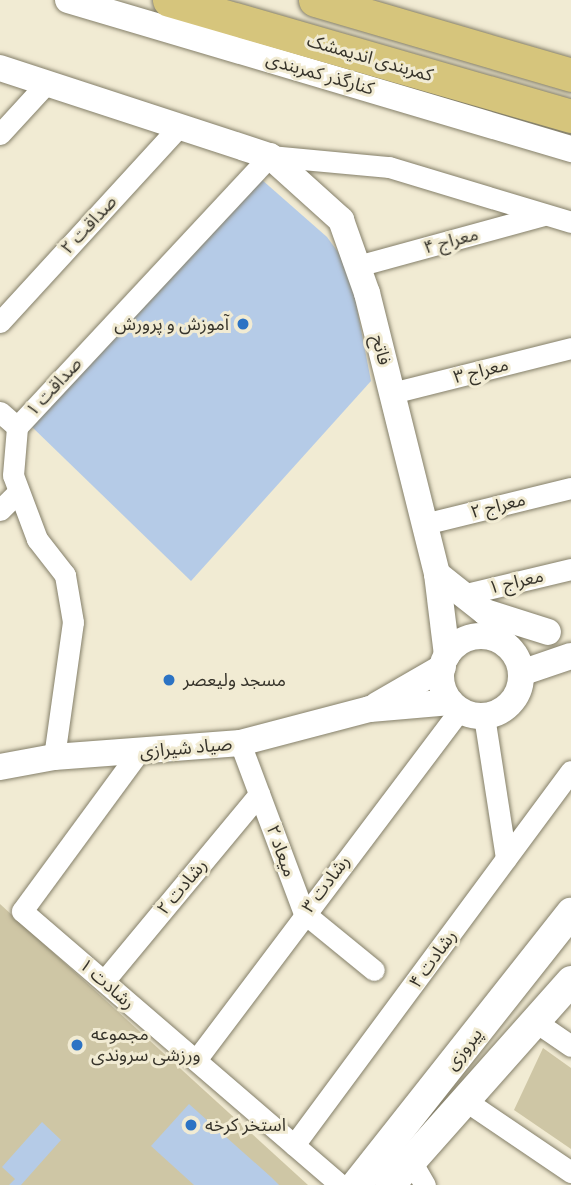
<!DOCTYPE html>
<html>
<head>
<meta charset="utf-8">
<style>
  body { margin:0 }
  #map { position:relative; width:571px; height:1185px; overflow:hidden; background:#f1ebd3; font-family:"Roboto Condensed","Noto Sans Arabic",sans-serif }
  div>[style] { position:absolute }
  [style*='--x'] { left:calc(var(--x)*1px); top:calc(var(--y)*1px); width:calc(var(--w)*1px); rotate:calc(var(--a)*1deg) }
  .green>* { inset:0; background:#cec6a5 }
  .building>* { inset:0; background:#b5cbe7 }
  .roads { filter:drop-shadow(0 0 2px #847f69) drop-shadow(0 0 2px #847f69) }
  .minor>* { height:21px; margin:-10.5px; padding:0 10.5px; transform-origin:10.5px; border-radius:10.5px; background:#fff }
  .tertiary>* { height:26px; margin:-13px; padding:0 13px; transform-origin:13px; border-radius:13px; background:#fff }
  .tertiary>.ring { margin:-13px; padding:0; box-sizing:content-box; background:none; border:26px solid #fff; border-radius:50% }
  .secondary>* { height:30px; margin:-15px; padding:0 15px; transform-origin:15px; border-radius:15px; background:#fff }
  .primary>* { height:33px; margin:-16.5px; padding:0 16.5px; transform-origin:16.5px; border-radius:16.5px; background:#d6c57c }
  .dots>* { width:19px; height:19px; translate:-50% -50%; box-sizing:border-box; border:4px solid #f1ebd3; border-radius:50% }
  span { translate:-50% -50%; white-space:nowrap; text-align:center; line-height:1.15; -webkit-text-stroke:6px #f1ebd3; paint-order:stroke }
  .street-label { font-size:18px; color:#36332a }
  .poi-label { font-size:18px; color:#36332a }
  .right { translate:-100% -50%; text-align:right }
  .left { translate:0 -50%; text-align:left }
</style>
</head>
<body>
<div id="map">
  <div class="green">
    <i style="clip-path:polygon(0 904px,308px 1185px,0 1185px)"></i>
    <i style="clip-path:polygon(543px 1048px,571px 1068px,571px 1149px,514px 1110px)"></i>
  </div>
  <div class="building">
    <i style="clip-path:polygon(261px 179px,327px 237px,349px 267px,371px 381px,191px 581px,31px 426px)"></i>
    <i style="clip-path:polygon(189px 1104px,271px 1177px,279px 1185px,194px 1185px,151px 1146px)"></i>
    <i style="clip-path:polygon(42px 1122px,61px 1140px,21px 1185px,9px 1185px,15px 1179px,2px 1167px)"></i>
  </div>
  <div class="roads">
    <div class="minor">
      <i style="--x:0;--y:134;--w:68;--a:-47.4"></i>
      <i style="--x:357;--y:266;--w:194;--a:-15.3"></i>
      <i style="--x:0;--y:322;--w:263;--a:-47.5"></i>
      <i style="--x:392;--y:393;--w:185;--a:-14.1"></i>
      <i style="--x:0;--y:412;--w:23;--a:41"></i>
      <i style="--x:0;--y:510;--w:25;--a:-45"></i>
      <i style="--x:424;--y:524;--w:151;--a:-13.8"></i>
      <i style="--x:462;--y:595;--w:112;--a:-13.4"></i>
      <i style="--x:484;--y:716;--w:144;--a:81.2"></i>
      <i style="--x:240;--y:743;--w:182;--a:69.4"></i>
      <i style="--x:304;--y:913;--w:90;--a:39.2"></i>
      <i style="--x:138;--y:753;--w:196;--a:126.3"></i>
      <i style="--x:22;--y:911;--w:420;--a:40.7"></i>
      <i style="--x:54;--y:757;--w:136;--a:-82"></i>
      <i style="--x:73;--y:622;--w:48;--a:-99.7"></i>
      <i style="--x:65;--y:575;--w:46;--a:-127.9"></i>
      <i style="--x:37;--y:539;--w:68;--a:-110.6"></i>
      <i style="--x:13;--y:475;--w:48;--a:-85.2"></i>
      <i style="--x:17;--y:427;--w:371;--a:-47"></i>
      <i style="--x:270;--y:156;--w:120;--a:5.3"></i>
      <i style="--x:389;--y:167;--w:190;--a:16.8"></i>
      <i style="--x:104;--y:981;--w:243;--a:-50.3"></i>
      <i style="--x:536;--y:1022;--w:42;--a:34.4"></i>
      <i style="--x:196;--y:1060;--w:438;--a:-53"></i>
      <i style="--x:466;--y:1101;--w:127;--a:34.1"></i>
      <i style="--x:294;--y:1145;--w:465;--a:-53.5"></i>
      <i style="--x:411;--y:1161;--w:28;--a:60"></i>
    </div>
    <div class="tertiary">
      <i style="--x:68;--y:0;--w:525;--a:16.5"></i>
      <i style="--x:0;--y:68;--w:284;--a:18.1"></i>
      <i style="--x:270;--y:156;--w:96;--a:42"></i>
      <i style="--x:341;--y:220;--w:77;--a:70.4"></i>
      <i style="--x:367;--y:293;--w:290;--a:76"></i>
      <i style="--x:437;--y:574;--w:82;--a:83"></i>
      <i style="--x:437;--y:574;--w:61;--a:38.4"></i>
      <i style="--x:485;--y:612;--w:66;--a:17.6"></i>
      <i class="ring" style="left:441px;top:636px;width:54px;height:54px"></i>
      <i style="--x:521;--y:673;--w:53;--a:-18.8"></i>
      <i style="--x:377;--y:705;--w:76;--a:-29.9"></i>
      <i style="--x:0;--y:767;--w:55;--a:-10.5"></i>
      <i style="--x:54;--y:757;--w:187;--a:-4.3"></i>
      <i style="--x:240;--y:743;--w:134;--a:-14.7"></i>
      <i style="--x:370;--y:709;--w:81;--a:-4.9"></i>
    </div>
    <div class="secondary">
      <i style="--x:356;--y:1185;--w:347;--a:-51.7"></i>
      <i style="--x:390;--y:1185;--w:273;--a:-48.4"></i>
    </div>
    <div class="primary">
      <i style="--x:169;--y:0;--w:418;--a:16.1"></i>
      <i style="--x:315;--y:0;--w:267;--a:16.3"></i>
    </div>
  </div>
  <div class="dots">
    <i style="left:243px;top:324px;background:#2c73c4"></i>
    <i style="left:169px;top:680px;background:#2c73c4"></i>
    <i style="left:77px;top:1045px;background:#2c73c4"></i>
    <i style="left:191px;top:1125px;background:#2c73c4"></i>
  </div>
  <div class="street-label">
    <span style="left:370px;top:58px;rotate:16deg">کمربندی اندیمشک</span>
    <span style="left:320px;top:74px;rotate:16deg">کنارگذر کمربندی</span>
    <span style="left:89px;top:225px;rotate:-47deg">صداقت ۲</span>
    <span style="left:451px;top:241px;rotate:-15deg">معراج ۴</span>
    <span style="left:381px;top:350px;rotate:76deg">فاتح</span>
    <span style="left:481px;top:371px;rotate:-14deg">معراج ۳</span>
    <span style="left:54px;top:387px;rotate:-47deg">صداقت ۱</span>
    <span style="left:498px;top:506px;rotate:-14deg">معراج ۲</span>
    <span style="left:516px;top:582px;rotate:-13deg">معراج ۱</span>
    <span style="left:186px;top:748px;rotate:-5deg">صیاد شیرازی</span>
    <span style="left:281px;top:851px;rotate:70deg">میعاد ۲</span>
    <span style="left:326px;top:884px;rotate:-53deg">رشادت ۳</span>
    <span style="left:182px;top:887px;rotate:-50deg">رشادت ۲</span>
    <span style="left:433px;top:959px;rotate:-54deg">رشادت ۴</span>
    <span style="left:107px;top:984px;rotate:41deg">رشادت ۱</span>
    <span style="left:464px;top:1049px;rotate:-52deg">پیروزی</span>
  </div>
  <div class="poi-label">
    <span class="right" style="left:229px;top:324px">آموزش و پرورش</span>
    <span class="left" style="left:183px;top:680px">مسجد ولیعصر</span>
    <span class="left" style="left:91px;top:1045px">مجموعه<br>ورزشی سروندی</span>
    <span class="left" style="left:205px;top:1125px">استخر کرخه</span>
  </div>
</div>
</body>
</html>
